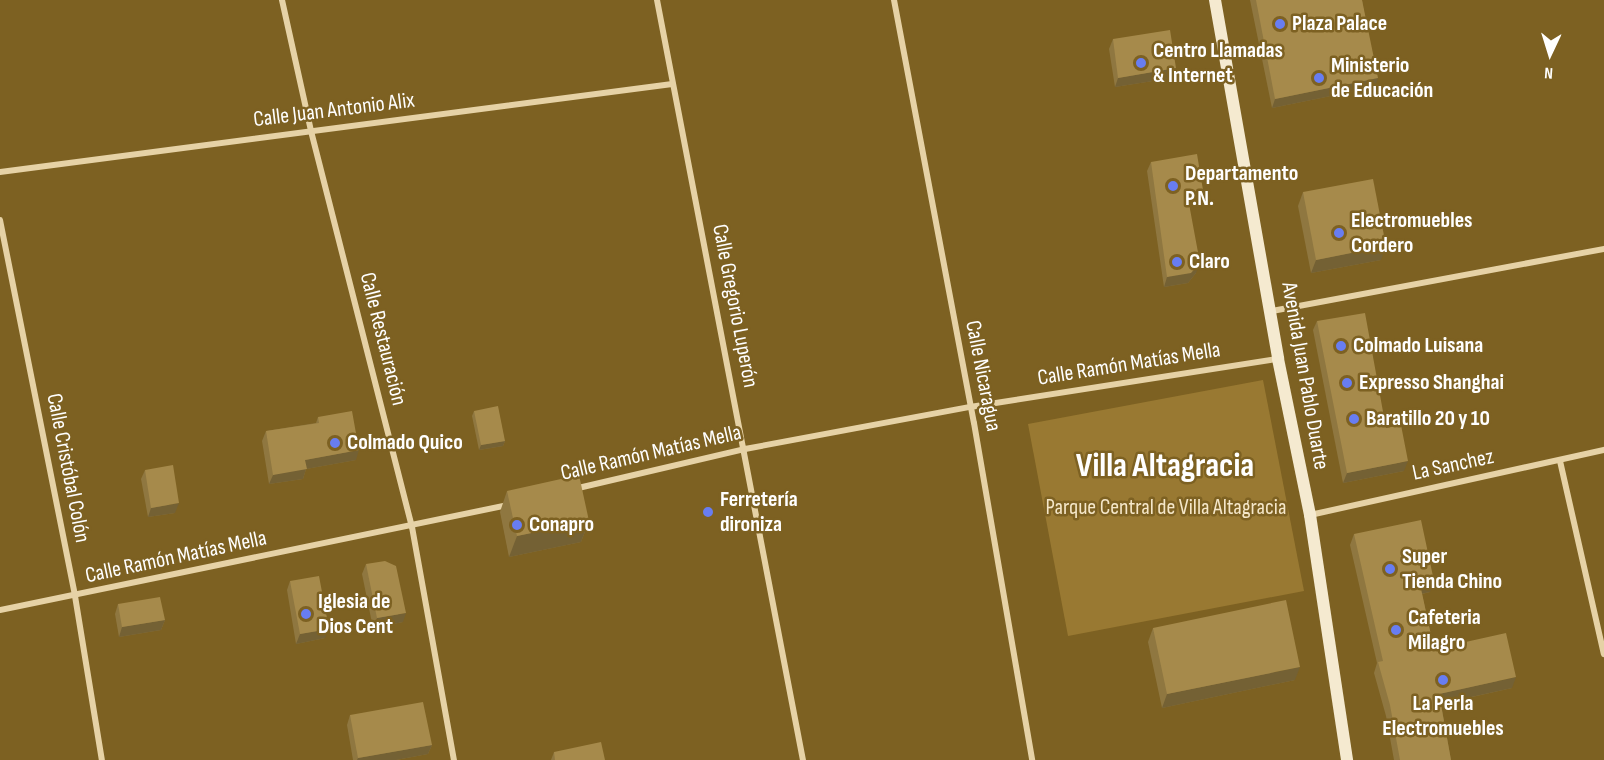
<!DOCTYPE html>
<html>
<head>
<meta charset="utf-8">
<style>
  body { margin:0 }
  #map { position:relative; width:1604px; height:760px; overflow:hidden; background:#7d6122; font-family:"Sofia Sans Condensed",sans-serif }
  div>[style] { position:absolute }
  [style*='--x'] { left:calc(var(--x)*1px); top:calc(var(--y)*1px); width:calc(var(--w)*1px); rotate:calc(var(--a)*1deg) }
  .green>* { inset:0; background:#997932 }
  .street>* { height:6px; margin:-3px; padding:0 3px; transform-origin:3px; border-radius:3px; background:#e6d2a6 }
  .secondary>* { height:12px; margin:-6px; padding:0 6px; transform-origin:6px; border-radius:6px; background:#f5ead0 }
  .wall>* { inset:0; background:#8f7740 }
  .shaded-wall>* { inset:0; background:#746134 }
  .building>* { inset:0; background:#a68a4b }
  .dots>* { width:16px; height:16px; translate:-50% -50%; box-sizing:border-box; border:3px solid #7d6122; border-radius:50% }
  span { translate:-50% -50%; white-space:nowrap; text-align:center; line-height:1.15; -webkit-text-stroke:5px #7d6122; paint-order:stroke }
  .poi-label { font-size:22px; color:#fff; font-weight:700 }
  .left { translate:0 -50%; text-align:left }
  .street-label { font-size:22px; color:#fff }
  .park-label { font-size:22px; color:#f5e7c9 }
  .town-label { font-size:34px; color:#fff; font-weight:700 }
  .north { position:absolute; left:1520px; top:24px; width:60px; height:60px; -webkit-text-stroke:4px #7d6122; paint-order:stroke; rotate:184deg; font-size:16px; font-weight:700; line-height:24px; text-align:center; color:#fff }
  .north::after { content:''; display:block; margin:auto; width:21px; height:27px; background:#fff; clip-path:polygon(50% 0,100% 100%,50% 72%,0 100%) }
</style>
</head>
<body>
<div id="map">
  <div class="green">
    <i style="clip-path:polygon(1263px 380px,1304px 591px,1068px 636px,1028px 424px)"></i>
  </div>
  <div class="street">
    <i style="--x:282;--y:0;--w:134;--a:77.5"></i>
    <i style="--x:311;--y:131;--w:409;--a:75.7"></i>
    <i style="--x:412;--y:527;--w:237;--a:79.8"></i>
    <i style="--x:657;--y:0;--w:774;--a:79.13"></i>
    <i style="--x:894;--y:0;--w:430;--a:79.3"></i>
    <i style="--x:974;--y:423;--w:342;--a:80.2"></i>
    <i style="--x:0;--y:172;--w:678;--a:-7.46"></i>
    <i style="--x:0;--y:220;--w:383;--a:78.7"></i>
    <i style="--x:75;--y:596;--w:166;--a:80.7"></i>
    <i style="--x:1272;--y:311;--w:338;--a:-10.6"></i>
    <i style="--x:1560;--y:461;--w:198;--a:77.2"></i>
    <i style="--x:574;--y:489;--w:176;--a:-13.2"></i>
    <i style="--x:745;--y:449;--w:229;--a:-10.6"></i>
    <i style="--x:970;--y:407;--w:312;--a:-8.9"></i>
    <i style="--x:1310;--y:515;--w:301;--a:-12.5"></i>
    <i style="--x:0;--y:610;--w:519;--a:-11.68"></i>
  </div>
  <div class="secondary">
    <i style="--x:1215;--y:0;--w:364;--a:80"></i>
    <i style="--x:1278;--y:359;--w:159;--a:78.4"></i>
    <i style="--x:1310;--y:515;--w:248;--a:81.4"></i>
  </div>
  <div class="wall">
    <i style="clip-path:polygon(1250px 0,1362px 0,1375px 87px,1272px 108px)"></i>
    <i style="clip-path:polygon(1113px 39px,1176px 68px,1172px 78px,1115px 87px,1109px 49px)"></i>
    <i style="clip-path:polygon(1151px 162px,1200px 200px,1189px 202px,1196px 273px,1188px 283px,1164px 287px,1147px 171px)"></i>
    <i style="clip-path:polygon(1303px 192px,1381px 260px,1311px 273px,1298px 206px)"></i>
    <i style="clip-path:polygon(1317px 321px,1386px 428px,1404px 471px,1343px 483px,1313px 330px)"></i>
    <i style="clip-path:polygon(474px 411px,505px 441px,503px 446px,479px 450px,472px 416px)"></i>
    <i style="clip-path:polygon(318px 417px,356px 460px,306px 469px,303px 479px,269px 484px,262px 441px,266px 431px,316px 423px)"></i>
    <i style="clip-path:polygon(145px 470px,175px 513px,148px 517px,141px 479px)"></i>
    <i style="clip-path:polygon(507px 491px,589px 521px,581px 542px,509px 557px,500px 512px)"></i>
    <i style="clip-path:polygon(1354px 534px,1430px 592px,1422px 594px,1434px 649px,1512px 688px,1441px 704px,1451px 760px,1394px 760px,1386px 716px,1374px 673px,1377px 663px,1350px 545px)"></i>
    <i style="clip-path:polygon(366px 564px,403px 622px,373px 628px,362px 574px)"></i>
    <i style="clip-path:polygon(290px 581px,325px 638px,296px 644px,287px 590px)"></i>
    <i style="clip-path:polygon(118px 604px,165px 620px,161px 630px,119px 637px,115px 614px)"></i>
    <i style="clip-path:polygon(1153px 628px,1295px 680px,1162px 708px,1148px 642px)"></i>
    <i style="clip-path:polygon(350px 715px,432px 745px,428px 754px,396px 760px,353px 760px,347px 725px)"></i>
    <i style="clip-path:polygon(554px 752px,605px 760px,551px 760px)"></i>
  </div>
  <div class="shaded-wall">
    <i style="clip-path:polygon(1176px 68px,1172px 78px,1115px 87px,1118px 78px)"></i>
    <i style="clip-path:polygon(1378px 78px,1375px 87px,1272px 108px,1275px 99px)"></i>
    <i style="clip-path:polygon(1203px 190px,1200px 200px,1184px 203px,1187px 193px)"></i>
    <i style="clip-path:polygon(1386px 246px,1381px 260px,1311px 273px,1316px 260px)"></i>
    <i style="clip-path:polygon(1200px 263px,1196px 273px,1188px 283px,1164px 287px,1167px 277px)"></i>
    <i style="clip-path:polygon(505px 441px,503px 446px,479px 450px,481px 445px)"></i>
    <i style="clip-path:polygon(359px 450px,356px 460px,306px 469px,303px 479px,269px 484px,273px 475px,305px 460px)"></i>
    <i style="clip-path:polygon(1408px 461px,1404px 471px,1343px 483px,1347px 473px)"></i>
    <i style="clip-path:polygon(179px 503px,175px 513px,148px 517px,151px 508px)"></i>
    <i style="clip-path:polygon(589px 521px,581px 542px,509px 557px,517px 536px)"></i>
    <i style="clip-path:polygon(1434px 581px,1430px 592px,1416px 595px,1420px 584px)"></i>
    <i style="clip-path:polygon(406px 613px,403px 622px,373px 628px,377px 618px)"></i>
    <i style="clip-path:polygon(165px 620px,161px 630px,119px 637px,122px 627px)"></i>
    <i style="clip-path:polygon(329px 629px,325px 638px,296px 644px,300px 634px)"></i>
    <i style="clip-path:polygon(1300px 667px,1295px 680px,1162px 708px,1167px 694px)"></i>
    <i style="clip-path:polygon(1516px 677px,1512px 688px,1435px 705px,1439px 694px)"></i>
    <i style="clip-path:polygon(432px 745px,428px 754px,396px 760px,357px 760px,358px 758px)"></i>
  </div>
  <div class="building">
    <i style="clip-path:polygon(1256px 0,1362px 0,1378px 78px,1275px 99px)"></i>
    <i style="clip-path:polygon(1170px 30px,1176px 68px,1118px 78px,1113px 39px)"></i>
    <i style="clip-path:polygon(1197px 154px,1203px 190px,1187px 193px,1200px 263px,1191px 273px,1167px 277px,1151px 162px)"></i>
    <i style="clip-path:polygon(1373px 179px,1386px 246px,1316px 260px,1303px 192px)"></i>
    <i style="clip-path:polygon(1365px 313px,1386px 428px,1401px 425px,1408px 461px,1347px 473px,1317px 321px)"></i>
    <i style="clip-path:polygon(498px 406px,505px 441px,481px 445px,474px 411px)"></i>
    <i style="clip-path:polygon(352px 411px,359px 450px,305px 460px,307px 469px,273px 475px,266px 431px,319px 423px,318px 417px)"></i>
    <i style="clip-path:polygon(173px 465px,179px 503px,151px 508px,145px 470px)"></i>
    <i style="clip-path:polygon(579px 475px,589px 521px,517px 536px,507px 491px)"></i>
    <i style="clip-path:polygon(1421px 520px,1434px 581px,1420px 584px,1434px 649px,1506px 633px,1516px 677px,1439px 694px,1451px 760px,1400px 760px,1390px 705px,1378px 662px,1383px 661px,1354px 534px)"></i>
    <i style="clip-path:polygon(385px 561px,396px 566px,406px 613px,377px 618px,366px 564px)"></i>
    <i style="clip-path:polygon(319px 576px,329px 629px,300px 634px,290px 581px)"></i>
    <i style="clip-path:polygon(160px 597px,165px 620px,122px 627px,118px 604px)"></i>
    <i style="clip-path:polygon(1286px 600px,1300px 667px,1167px 694px,1153px 628px)"></i>
    <i style="clip-path:polygon(423px 702px,432px 745px,358px 758px,350px 715px)"></i>
    <i style="clip-path:polygon(601px 742px,605px 760px,555px 760px,554px 752px)"></i>
  </div>
  <div class="dots">
    <i style="left:1280px;top:24px;background:#687df1"></i>
    <i style="left:1141px;top:63px;background:#687df1"></i>
    <i style="left:1319px;top:78px;background:#687df1"></i>
    <i style="left:1173px;top:186px;background:#687df1"></i>
    <i style="left:1339px;top:233px;background:#687df1"></i>
    <i style="left:1177px;top:262px;background:#687df1"></i>
    <i style="left:1341px;top:346px;background:#687df1"></i>
    <i style="left:1347px;top:383px;background:#687df1"></i>
    <i style="left:1354px;top:419px;background:#687df1"></i>
    <i style="left:335px;top:443px;background:#687df1"></i>
    <i style="left:708px;top:512px;background:#687df1"></i>
    <i style="left:517px;top:525px;background:#687df1"></i>
    <i style="left:1390px;top:569px;background:#687df1"></i>
    <i style="left:306px;top:614px;background:#687df1"></i>
    <i style="left:1396px;top:630px;background:#687df1"></i>
    <i style="left:1443px;top:680px;background:#687df1"></i>
  </div>
  <div class="poi-label">
    <span class="left" style="left:1292px;top:24px">Plaza Palace</span>
    <span class="left" style="left:1153px;top:63px">Centro Llamadas<br>&amp; Internet</span>
    <span class="left" style="left:1331px;top:78px">Ministerio<br>de Educación</span>
    <span class="left" style="left:1185px;top:186px">Departamento<br>P.N.</span>
    <span class="left" style="left:1351px;top:233px">Electromuebles<br>Cordero</span>
    <span class="left" style="left:1189px;top:262px">Claro</span>
    <span class="left" style="left:1353px;top:346px">Colmado Luisana</span>
    <span class="left" style="left:1359px;top:383px">Expresso Shanghai</span>
    <span class="left" style="left:1366px;top:419px">Baratillo 20 y 10</span>
    <span class="left" style="left:347px;top:443px">Colmado Quico</span>
    <span class="left" style="left:720px;top:512px">Ferretería<br>dironiza</span>
    <span class="left" style="left:529px;top:525px">Conapro</span>
    <span class="left" style="left:1402px;top:569px">Super<br>Tienda Chino</span>
    <span class="left" style="left:318px;top:614px">Iglesia de<br>Dios Cent</span>
    <span class="left" style="left:1408px;top:630px">Cafeteria<br>Milagro</span>
    <span style="left:1443px;top:716px">La Perla<br>Electromuebles</span>
  </div>
  <div class="street-label">
    <span style="left:334px;top:110px;rotate:-7deg">Calle Juan Antonio Alix</span>
    <span style="left:735px;top:306px;rotate:79deg">Calle Gregorio Luperón</span>
    <span style="left:383px;top:339px;rotate:76deg">Calle Restauración</span>
    <span style="left:1129px;top:364px;rotate:-9deg">Calle Ramón Matías Mella</span>
    <span style="left:983px;top:376px;rotate:79deg">Calle Nicaragua</span>
    <span style="left:1305px;top:376px;rotate:80deg">Avenida Juan Pablo Duarte</span>
    <span style="left:651px;top:453px;rotate:-13deg">Calle Ramón Matías Mella</span>
    <span style="left:1453px;top:465px;rotate:-12deg">La Sanchez</span>
    <span style="left:68px;top:468px;rotate:79deg">Calle Cristóbal Colón</span>
    <span style="left:176px;top:557px;rotate:-12deg">Calle Ramón Matías Mella</span>
  </div>
  <div class="park-label">
    <span style="left:1166px;top:508px">Parque Central de Villa Altagracia</span>
  </div>
  <div class="town-label">
    <span style="left:1165px;top:466px">Villa Altagracia</span>
  </div>
  <div class="north">N</div>
</div>
</body>
</html>
